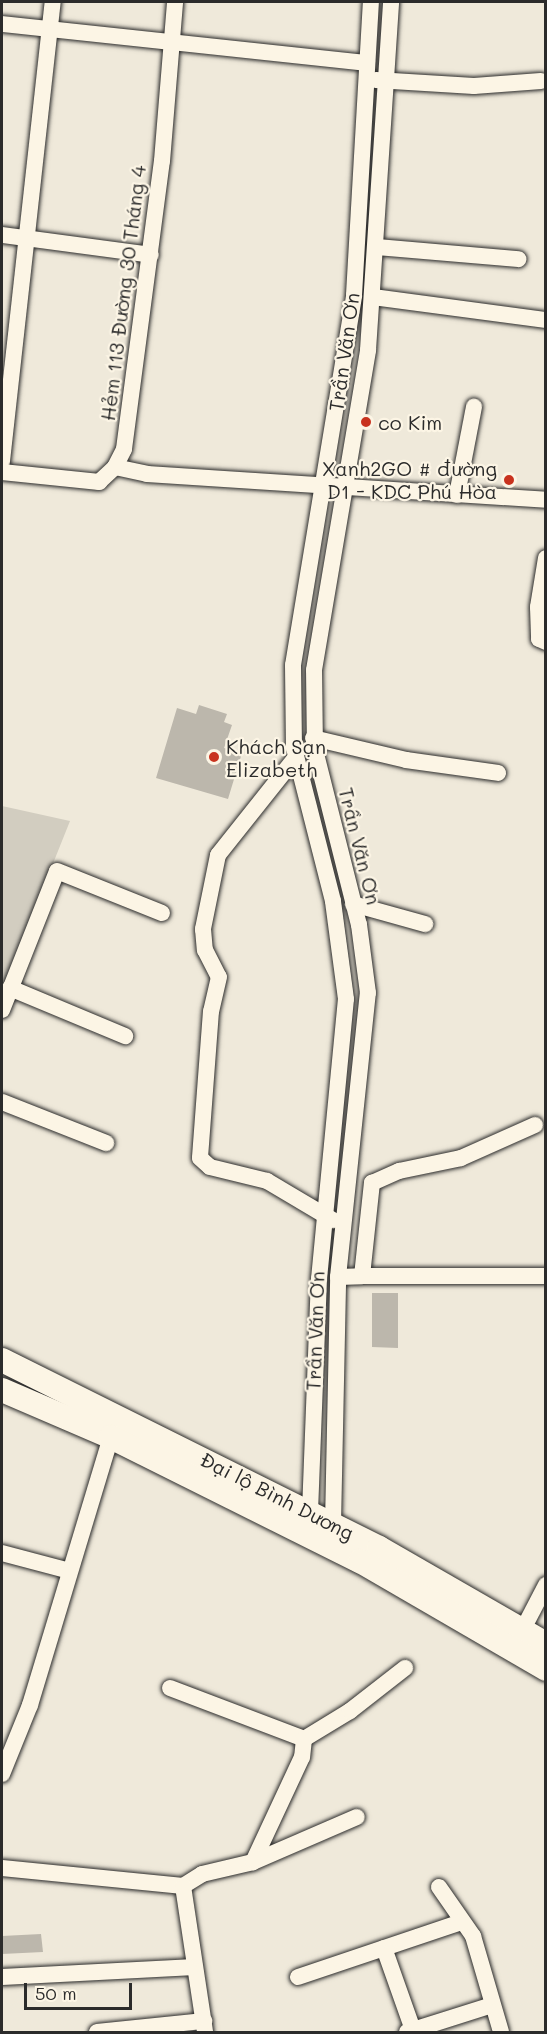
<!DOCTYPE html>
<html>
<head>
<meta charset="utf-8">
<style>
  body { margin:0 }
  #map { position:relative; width:547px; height:2034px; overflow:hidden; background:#efe9da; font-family:Mali,sans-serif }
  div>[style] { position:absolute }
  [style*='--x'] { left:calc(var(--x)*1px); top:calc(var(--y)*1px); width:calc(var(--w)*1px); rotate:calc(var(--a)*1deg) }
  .green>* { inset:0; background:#d2cdc0 }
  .building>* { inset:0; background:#bcb7ac }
  .roads { filter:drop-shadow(0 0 2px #2b2b2b) drop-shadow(0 0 2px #2b2b2b) }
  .minor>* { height:16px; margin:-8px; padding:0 8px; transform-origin:8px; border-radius:8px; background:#fcf5e5 }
  .highway>* { height:24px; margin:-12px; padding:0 12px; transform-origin:12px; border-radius:12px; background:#fcf5e5 }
  .dots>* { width:16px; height:16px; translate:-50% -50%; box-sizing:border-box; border:3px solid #fcf5e5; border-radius:50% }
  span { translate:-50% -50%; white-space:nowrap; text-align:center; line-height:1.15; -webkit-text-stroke:4.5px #fcf5e5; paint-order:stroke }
  .street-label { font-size:20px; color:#2b2b2b }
  .poi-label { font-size:20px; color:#2b2b2b }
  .left { translate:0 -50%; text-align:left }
  .right { translate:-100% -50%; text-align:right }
  .frame { position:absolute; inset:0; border:3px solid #2b2b2b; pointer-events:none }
  .scale { position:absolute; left:24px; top:1983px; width:108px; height:27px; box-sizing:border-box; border:3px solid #2b2b2b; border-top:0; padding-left:8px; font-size:18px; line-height:21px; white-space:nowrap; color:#2b2b2b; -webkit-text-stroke:4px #fcf5e5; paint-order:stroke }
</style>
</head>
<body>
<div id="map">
  <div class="green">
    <i style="clip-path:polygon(2px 806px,70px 821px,2px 991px)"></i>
  </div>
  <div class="building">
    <i style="clip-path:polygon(199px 705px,227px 714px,224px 722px,232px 725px,224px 748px,242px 753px,228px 799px,156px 778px,177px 708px,196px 714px)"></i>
    <i style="clip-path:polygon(372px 1293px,398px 1293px,398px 1348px,372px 1347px)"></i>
    <i style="clip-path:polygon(41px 1934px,43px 1952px,2px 1954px,2px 1936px)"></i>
  </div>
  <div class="roads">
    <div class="minor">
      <i style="--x:2;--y:24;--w:367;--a:6.1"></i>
      <i style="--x:376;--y:80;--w:98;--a:3.5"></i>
      <i style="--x:474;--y:86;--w:67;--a:-4.3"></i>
      <i style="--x:2;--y:235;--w:150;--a:7.6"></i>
      <i style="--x:377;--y:247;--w:142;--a:4.9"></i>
      <i style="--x:373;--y:297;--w:175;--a:7.6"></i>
      <i style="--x:2;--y:461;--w:462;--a:-83.7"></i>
      <i style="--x:115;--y:467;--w:33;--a:12"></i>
      <i style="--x:147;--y:474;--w:400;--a:3.7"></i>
      <i style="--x:2;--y:472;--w:98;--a:5.9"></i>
      <i style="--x:99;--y:482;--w:22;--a:-43"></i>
      <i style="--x:115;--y:467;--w:20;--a:-63"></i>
      <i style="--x:124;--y:449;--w:290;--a:-82.5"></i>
      <i style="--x:162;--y:161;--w:160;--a:-85.3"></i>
      <i style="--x:457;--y:495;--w:90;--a:-79.1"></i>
      <i style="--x:546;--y:558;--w:50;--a:99.3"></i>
      <i style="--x:538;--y:607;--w:32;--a:88"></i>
      <i style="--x:539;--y:639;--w:8;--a:23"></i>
      <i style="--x:313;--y:738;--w:96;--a:13.3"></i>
      <i style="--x:406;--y:760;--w:93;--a:8"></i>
      <i style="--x:296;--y:757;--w:125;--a:128.5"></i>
      <i style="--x:218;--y:855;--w:76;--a:101.5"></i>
      <i style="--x:203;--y:929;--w:21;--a:85"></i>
      <i style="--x:205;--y:950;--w:30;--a:63"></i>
      <i style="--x:219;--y:977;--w:35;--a:103"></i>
      <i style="--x:211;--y:1011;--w:147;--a:94.3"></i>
      <i style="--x:200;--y:1158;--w:13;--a:42"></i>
      <i style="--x:210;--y:1167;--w:59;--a:13.8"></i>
      <i style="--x:267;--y:1181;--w:77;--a:30.6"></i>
      <i style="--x:353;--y:904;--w:75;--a:15.5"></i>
      <i style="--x:10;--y:988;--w:125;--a:22.7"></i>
      <i style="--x:2;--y:1010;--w:149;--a:-68.4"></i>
      <i style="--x:57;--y:871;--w:113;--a:21.8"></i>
      <i style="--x:2;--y:1102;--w:112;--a:21.5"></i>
      <i style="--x:362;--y:1276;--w:184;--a:0"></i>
      <i style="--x:338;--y:1277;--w:24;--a:-2"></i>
      <i style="--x:362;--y:1276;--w:94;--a:-83.9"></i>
      <i style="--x:372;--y:1183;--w:30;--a:-24"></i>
      <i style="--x:399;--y:1171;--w:63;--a:-11.8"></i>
      <i style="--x:461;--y:1158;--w:81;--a:-24"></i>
      <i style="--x:310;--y:1512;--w:233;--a:-87.8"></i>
      <i style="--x:319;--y:1279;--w:281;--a:-84.5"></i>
      <i style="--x:346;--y:999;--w:99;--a:-97.6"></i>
      <i style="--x:333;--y:901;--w:158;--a:-104.3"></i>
      <i style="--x:294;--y:748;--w:83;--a:-90.7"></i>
      <i style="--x:293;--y:665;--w:375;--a:-80.6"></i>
      <i style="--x:354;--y:295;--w:293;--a:-86.7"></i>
      <i style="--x:333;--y:1524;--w:247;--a:-88.8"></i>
      <i style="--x:338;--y:1277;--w:286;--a:-84"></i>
      <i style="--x:368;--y:993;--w:69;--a:-97.5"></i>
      <i style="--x:359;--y:925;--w:180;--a:-104.1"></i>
      <i style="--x:315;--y:750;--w:80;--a:-90.7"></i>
      <i style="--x:314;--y:670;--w:325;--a:-80.4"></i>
      <i style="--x:368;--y:350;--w:349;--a:-86.2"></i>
      <i style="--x:2;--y:1553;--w:70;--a:14.8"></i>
      <i style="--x:522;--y:1631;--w:52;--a:-62.4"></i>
      <i style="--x:170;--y:1688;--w:143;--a:20.8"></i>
      <i style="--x:304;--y:1739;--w:18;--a:96"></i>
      <i style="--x:302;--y:1757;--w:116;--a:115"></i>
      <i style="--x:304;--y:1739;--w:54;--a:-31.3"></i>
      <i style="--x:350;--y:1711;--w:70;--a:-38"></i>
      <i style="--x:2;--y:1774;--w:74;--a:-67.9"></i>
      <i style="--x:30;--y:1705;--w:280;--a:-73.2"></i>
      <i style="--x:2;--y:1868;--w:182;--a:5.7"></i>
      <i style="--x:183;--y:1886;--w:22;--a:-32"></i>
      <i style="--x:202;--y:1874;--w:52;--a:-13.2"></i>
      <i style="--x:253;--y:1862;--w:113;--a:-23.4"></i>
      <i style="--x:183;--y:1886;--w:148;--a:81.4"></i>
      <i style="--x:439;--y:1887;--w:60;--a:55.2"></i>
      <i style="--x:473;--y:1936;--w:100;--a:73.7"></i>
      <i style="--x:384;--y:1948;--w:87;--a:70.5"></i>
      <i style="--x:2;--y:1977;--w:193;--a:-3"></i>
      <i style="--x:298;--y:1977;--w:172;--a:-18.6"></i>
      <i style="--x:97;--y:2032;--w:108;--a:-5.9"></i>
      <i style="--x:407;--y:2032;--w:89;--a:-17.6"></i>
    </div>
    <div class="highway">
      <i style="--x:2;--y:1360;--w:421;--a:26.5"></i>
      <i style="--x:379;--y:1548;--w:193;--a:29.9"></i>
      <i style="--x:2;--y:1390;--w:119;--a:23.3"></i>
      <i style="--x:111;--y:1437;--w:278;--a:26.5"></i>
      <i style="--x:360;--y:1561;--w:215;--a:30.1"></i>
    </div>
  </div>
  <div class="dots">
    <i style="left:366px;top:422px;background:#c8321e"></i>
    <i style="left:509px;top:480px;background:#c8321e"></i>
    <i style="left:214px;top:757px;background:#c8321e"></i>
  </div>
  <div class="street-label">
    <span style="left:123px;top:293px;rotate:-83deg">Hẻm 113 Đường 30 Tháng 4</span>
    <span style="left:344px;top:352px;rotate:-82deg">Trần Văn Ơn</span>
    <span style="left:360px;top:846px;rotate:76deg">Trần Văn Ơn</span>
    <span style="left:315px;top:1331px;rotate:-88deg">Trần Văn Ơn</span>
    <span style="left:277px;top:1496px;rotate:27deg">Đại lộ Bình Dương</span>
  </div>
  <div class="poi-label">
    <span class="left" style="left:378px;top:422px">co Kim</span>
    <span class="right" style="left:497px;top:480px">Xanh2GO # đường<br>D1 - KDC Phú Hòa</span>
    <span class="left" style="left:226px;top:758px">Khách Sạn<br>Elizabeth</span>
  </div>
  <div class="frame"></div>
  <div class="scale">50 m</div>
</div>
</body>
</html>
